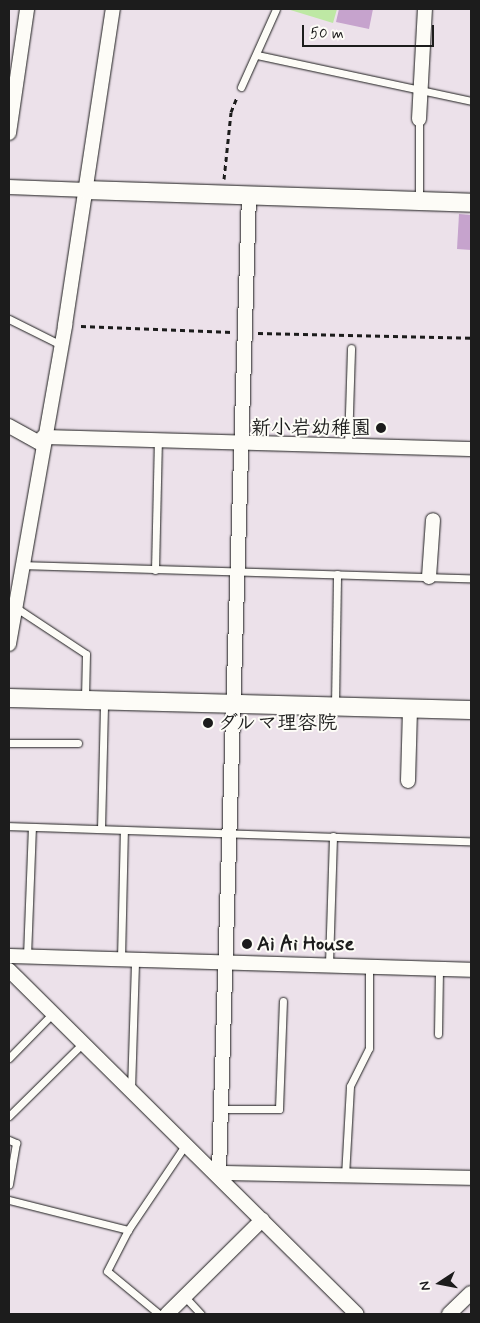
<!DOCTYPE html>
<html>
<head>
<meta charset="utf-8">
<style>
  body { margin:0 }
  #map { position:relative; width:480px; height:1323px; overflow:hidden; background:#ece1ea; font-family:Mynerve,"Klee One",sans-serif }
  div>[style] { position:absolute }
  [style*='--x'] { left:calc(var(--x)*1px); top:calc(var(--y)*1px); width:calc(var(--w)*1px); rotate:calc(var(--a)*1deg) }
  .green>* { inset:0; background:#bee8a4 }
  .building>* { inset:0; background:#c6a3cd }
  .path>* { height:3px; margin-top:-1.5px; transform-origin:0; background:repeating-linear-gradient(90deg,#1c1c1c 0 5px,transparent 0 9px) }
  .roads { filter:drop-shadow(0 0 1px #1c1c1c) drop-shadow(0 0 1px #1c1c1c) }
  .service>* { height:7px; margin:-3.5px; padding:0 3.5px; transform-origin:3.5px; border-radius:3.5px; background:#fdfcf7 }
  .minor>* { height:14px; margin:-7px; padding:0 7px; transform-origin:7px; border-radius:7px; background:#fdfcf7 }
  .tertiary>* { height:18px; margin:-9px; padding:0 9px; transform-origin:9px; border-radius:9px; background:#fdfcf7 }
  .dots>* { width:14px; height:14px; translate:-50% -50%; box-sizing:border-box; border:2px solid #fdfcf7; border-radius:50% }
  span { translate:-50% -50%; white-space:nowrap; text-align:center; line-height:1.15; -webkit-text-stroke:4px #fdfcf7; paint-order:stroke }
  .poi-label { font-size:20px; color:#1c1c1c; font-weight:700 }
  .right { translate:-100% -50%; text-align:right }
  .left { translate:0 -50%; text-align:left }
  .frame { position:absolute; inset:0; border:10px solid #1c1c1c; pointer-events:none }
  .north { position:absolute; left:415px; top:1258px; width:50px; height:50px; -webkit-text-stroke:4px #fdfcf7; paint-order:stroke; rotate:259deg; font-size:14px; font-weight:700; line-height:20px; text-align:center; color:#1c1c1c }
  .north::after { content:''; display:block; margin:auto; width:18px; height:22px; background:#1c1c1c; clip-path:polygon(50% 0,100% 100%,50% 72%,0 100%) }
  .scale { position:absolute; left:302px; top:25px; width:132px; height:22px; box-sizing:border-box; border:2px solid #1c1c1c; border-top:0; padding-left:6px; font-size:15px; line-height:18px; white-space:nowrap; color:#1c1c1c; -webkit-text-stroke:4px #fdfcf7; paint-order:stroke }
</style>
</head>
<body>
<div id="map">
  <div class="green">
    <i style="clip-path:polygon(287px 9px,337px 9px,333px 23px)"></i>
  </div>
  <div class="building">
    <i style="clip-path:polygon(339px 9px,373px 9px,369px 29px,336px 22px)"></i>
    <i style="clip-path:polygon(459px 214px,471px 215px,471px 250px,457px 249px)"></i>
  </div>
  <div class="path">
    <i style="--x:224;--y:179;--w:67;--a:-84"></i>
    <i style="--x:231;--y:112;--w:16;--a:-68"></i>
    <i style="--x:81;--y:326;--w:151;--a:2.3"></i>
    <i style="--x:258;--y:333;--w:213;--a:1.3"></i>
  </div>
  <div class="roads">
    <div class="service">
      <i style="--x:257;--y:55;--w:219;--a:12.1"></i>
      <i style="--x:241;--y:87;--w:85;--a:-65.8"></i>
      <i style="--x:419;--y:201;--w:82;--a:-90"></i>
      <i style="--x:9;--y:319;--w:58;--a:26.6"></i>
      <i style="--x:348;--y:445;--w:97;--a:-88.2"></i>
      <i style="--x:23;--y:565;--w:448;--a:1.7"></i>
      <i style="--x:155;--y:570;--w:130;--a:-88.7"></i>
      <i style="--x:15;--y:607;--w:85;--a:33.5"></i>
      <i style="--x:86;--y:654;--w:45;--a:91.3"></i>
      <i style="--x:335;--y:705;--w:131;--a:-89.1"></i>
      <i style="--x:9;--y:743;--w:69;--a:0"></i>
      <i style="--x:9;--y:826;--w:462;--a:1.9"></i>
      <i style="--x:101;--y:829;--w:127;--a:-88.6"></i>
      <i style="--x:27;--y:956;--w:129;--a:-87.8"></i>
      <i style="--x:121;--y:959;--w:129;--a:-88.7"></i>
      <i style="--x:329;--y:964;--w:128;--a:-88.2"></i>
      <i style="--x:438;--y:1034;--w:65;--a:-89.1"></i>
      <i style="--x:9;--y:1058;--w:63;--a:-45.6"></i>
      <i style="--x:131;--y:1090;--w:130;--a:-88.2"></i>
      <i style="--x:221;--y:1109;--w:58;--a:0"></i>
      <i style="--x:279;--y:1109;--w:108;--a:-87.9"></i>
      <i style="--x:9;--y:1116;--w:104;--a:-44.6"></i>
      <i style="--x:9;--y:1140;--w:8;--a:23"></i>
      <i style="--x:16;--y:1143;--w:42;--a:99.7"></i>
      <i style="--x:345;--y:1176;--w:90;--a:-86.8"></i>
      <i style="--x:350;--y:1086;--w:42;--a:-63.4"></i>
      <i style="--x:369;--y:1048;--w:82;--a:-90"></i>
      <i style="--x:9;--y:1200;--w:123;--a:14.1"></i>
      <i style="--x:185;--y:1297;--w:23;--a:47"></i>
      <i style="--x:159;--y:1314;--w:67;--a:-140.4"></i>
      <i style="--x:107;--y:1271;--w:46;--a:-62.9"></i>
      <i style="--x:128;--y:1230;--w:104;--a:-56"></i>
    </div>
    <div class="minor">
      <i style="--x:419;--y:119;--w:110;--a:-86.9"></i>
      <i style="--x:9;--y:133;--w:125;--a:-81.7"></i>
      <i style="--x:9;--y:187;--w:78;--a:2.2"></i>
      <i style="--x:249;--y:195;--w:978;--a:91.76"></i>
      <i style="--x:219;--y:1173;--w:252;--a:1.1"></i>
      <i style="--x:9;--y:426;--w:38;--a:29"></i>
      <i style="--x:43;--y:437;--w:428;--a:1.6"></i>
      <i style="--x:429;--y:577;--w:57;--a:-86"></i>
      <i style="--x:9;--y:644;--w:324;--a:-80"></i>
      <i style="--x:65;--y:325;--w:320;--a:-81.4"></i>
      <i style="--x:408;--y:781;--w:73;--a:-88.4"></i>
      <i style="--x:9;--y:956;--w:462;--a:1.7"></i>
      <i style="--x:9;--y:970;--w:489;--a:44.7"></i>
      <i style="--x:167;--y:1314;--w:134;--a:-44.7"></i>
      <i style="--x:449;--y:1314;--w:30;--a:-44"></i>
    </div>
    <div class="tertiary">
      <i style="--x:87;--y:190;--w:384;--a:1.9"></i>
      <i style="--x:9;--y:698;--w:462;--a:1.5"></i>
    </div>
  </div>
  <div class="dots">
    <i style="left:381px;top:428px;background:#1c1c1c"></i>
    <i style="left:208px;top:723px;background:#1c1c1c"></i>
    <i style="left:247px;top:944px;background:#1c1c1c"></i>
  </div>
  <div class="poi-label">
    <span class="right" style="left:371px;top:428px">新小岩幼稚園</span>
    <span class="left" style="left:218px;top:723px">ダルマ理容院</span>
    <span class="left" style="left:257px;top:944px">Ai Ai House</span>
  </div>
  <div class="frame"></div>
  <div class="north">N</div>
  <div class="scale">50 m</div>
</div>
</body>
</html>
